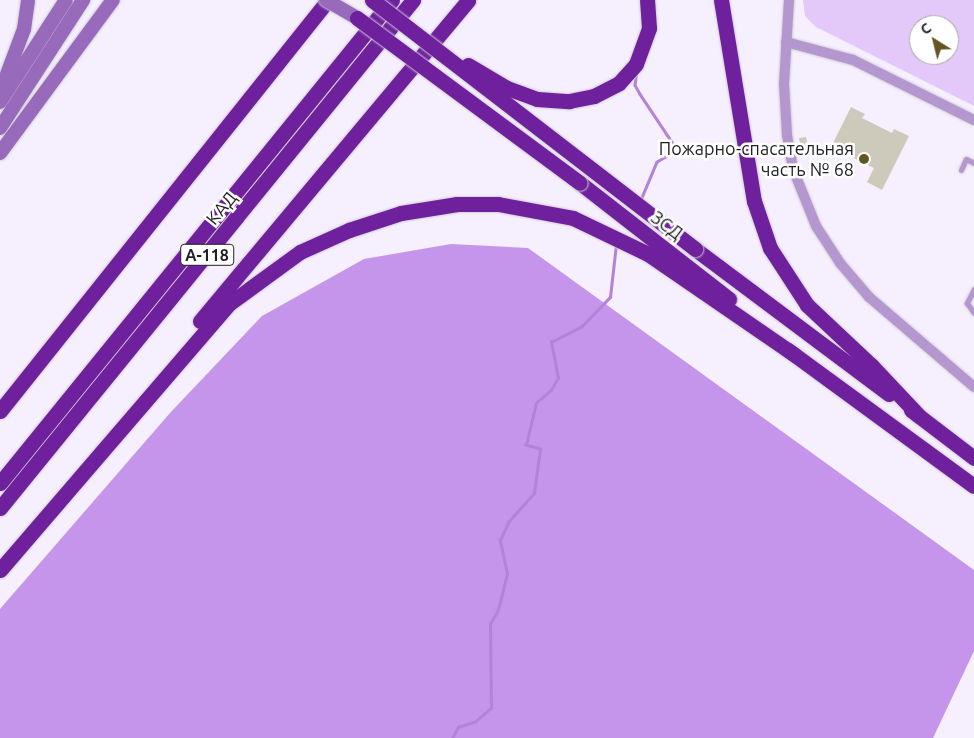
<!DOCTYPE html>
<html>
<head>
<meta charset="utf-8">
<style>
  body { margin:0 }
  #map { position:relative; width:974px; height:738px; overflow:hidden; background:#f6effd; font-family:Ubuntu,sans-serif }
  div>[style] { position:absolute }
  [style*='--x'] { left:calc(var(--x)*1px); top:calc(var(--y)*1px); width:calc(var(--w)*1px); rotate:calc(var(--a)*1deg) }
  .green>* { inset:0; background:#e3c8fa }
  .forest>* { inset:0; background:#c495ea }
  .stream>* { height:2.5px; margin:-1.25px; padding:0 1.25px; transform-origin:1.25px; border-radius:1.25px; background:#b283d7 }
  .building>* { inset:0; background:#cecabb }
  .roads { filter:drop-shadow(0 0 1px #d0cad6) drop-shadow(0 0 1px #d0cad6) }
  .service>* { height:5px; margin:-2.5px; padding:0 2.5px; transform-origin:2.5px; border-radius:2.5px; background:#b597cf }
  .minor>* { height:10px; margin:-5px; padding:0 5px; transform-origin:5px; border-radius:5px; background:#b597cf }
  .secondary>* { height:14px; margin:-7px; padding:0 7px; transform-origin:7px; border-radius:7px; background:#976abb }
  .motorway>* { height:15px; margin:-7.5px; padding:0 7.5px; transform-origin:7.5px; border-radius:7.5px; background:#6f219d }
  .bridges { filter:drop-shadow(0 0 1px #d0cad6) drop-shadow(0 0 1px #d0cad6) }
  .secondary-bridge>* { height:14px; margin:-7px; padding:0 7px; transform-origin:7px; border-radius:7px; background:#976abb }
  .motorway-bridge>* { height:15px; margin:-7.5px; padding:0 7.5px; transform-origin:7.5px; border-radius:7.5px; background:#6f219d }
  .dots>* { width:14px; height:14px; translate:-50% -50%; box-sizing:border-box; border:2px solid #fff; border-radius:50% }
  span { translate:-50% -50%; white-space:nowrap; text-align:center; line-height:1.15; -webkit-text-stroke:5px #fff; paint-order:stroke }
  .shield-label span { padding:1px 4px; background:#fff; border:1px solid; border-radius:4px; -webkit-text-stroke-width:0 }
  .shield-label { font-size:16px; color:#221f24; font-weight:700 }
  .poi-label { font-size:18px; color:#221f24 }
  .right { translate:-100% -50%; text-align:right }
  .street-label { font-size:18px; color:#221f24 }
  .north { position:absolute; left:909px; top:15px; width:50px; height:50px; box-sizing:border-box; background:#fff; border:1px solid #a7a5a7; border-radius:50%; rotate:324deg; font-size:14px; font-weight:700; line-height:20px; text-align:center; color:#221f24 }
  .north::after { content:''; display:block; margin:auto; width:18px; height:22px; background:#645623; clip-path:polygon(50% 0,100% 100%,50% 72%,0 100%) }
</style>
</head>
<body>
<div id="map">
  <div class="green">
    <i style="clip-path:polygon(evenodd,803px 0,974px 0,974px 106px,816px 27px,805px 16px,803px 0,919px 25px,949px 25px,949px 55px,919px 55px,919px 25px)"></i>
  </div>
  <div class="forest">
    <i style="clip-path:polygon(451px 244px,528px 248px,974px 570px,974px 651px,933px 738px,0 738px,0 609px,170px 413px,262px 316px,364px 259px)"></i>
  </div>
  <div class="stream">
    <i style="--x:637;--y:71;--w:14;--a:98"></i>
    <i style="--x:635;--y:85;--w:10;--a:61"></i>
    <i style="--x:640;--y:94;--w:61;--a:56.3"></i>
    <i style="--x:674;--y:145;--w:9;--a:108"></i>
    <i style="--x:671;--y:154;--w:16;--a:150"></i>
    <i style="--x:657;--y:162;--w:41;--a:112.8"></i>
    <i style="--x:452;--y:738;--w:13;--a:-61"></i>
    <i style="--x:458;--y:727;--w:19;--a:-18"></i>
    <i style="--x:476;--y:721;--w:20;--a:-41"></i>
    <i style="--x:491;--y:708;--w:84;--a:-90.7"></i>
    <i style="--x:490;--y:624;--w:16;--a:-60"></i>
    <i style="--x:498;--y:610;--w:37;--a:-76"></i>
    <i style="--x:507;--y:574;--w:35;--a:-102"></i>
    <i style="--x:500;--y:540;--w:21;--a:-65"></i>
    <i style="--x:509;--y:521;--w:38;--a:-48"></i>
    <i style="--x:534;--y:493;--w:44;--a:-82.2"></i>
    <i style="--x:540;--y:449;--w:15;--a:-164"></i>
    <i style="--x:526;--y:445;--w:43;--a:-76.6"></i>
    <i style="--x:536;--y:403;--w:20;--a:-41"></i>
    <i style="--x:551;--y:390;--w:14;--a:-60"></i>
    <i style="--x:558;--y:378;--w:37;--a:-101"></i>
    <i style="--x:551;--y:342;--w:34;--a:-27"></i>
    <i style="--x:581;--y:327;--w:42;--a:-46"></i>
    <i style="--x:610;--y:297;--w:53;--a:-83.5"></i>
  </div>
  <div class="building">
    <i style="clip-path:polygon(851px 107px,865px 114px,862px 118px,892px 133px,894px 129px,909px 136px,882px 190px,867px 182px,874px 168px,831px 147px)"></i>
    <i style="clip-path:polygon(806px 137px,809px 150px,801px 151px,799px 138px)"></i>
  </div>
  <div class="roads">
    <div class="service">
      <i style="--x:961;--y:170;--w:12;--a:-66"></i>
      <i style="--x:966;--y:159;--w:9;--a:27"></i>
      <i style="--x:974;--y:289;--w:16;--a:117"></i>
      <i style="--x:967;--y:303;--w:12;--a:55"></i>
    </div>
    <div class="minor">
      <i style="--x:789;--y:0;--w:84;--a:93.4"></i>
      <i style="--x:784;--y:84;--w:51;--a:86.6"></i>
      <i style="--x:787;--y:135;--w:35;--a:80"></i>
      <i style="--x:793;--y:169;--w:61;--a:68"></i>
      <i style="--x:816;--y:226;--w:44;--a:57"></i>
      <i style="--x:840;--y:263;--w:45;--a:49.5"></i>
      <i style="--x:869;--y:297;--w:138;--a:40.6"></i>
      <i style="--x:786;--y:42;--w:69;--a:15"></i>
      <i style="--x:853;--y:60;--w:135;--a:26.4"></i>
    </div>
    <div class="secondary">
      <i style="--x:3;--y:85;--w:60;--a:-69.4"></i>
      <i style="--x:24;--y:29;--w:29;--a:-82"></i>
      <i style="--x:0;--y:102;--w:121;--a:-57.1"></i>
      <i style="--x:0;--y:128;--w:153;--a:-57"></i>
      <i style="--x:0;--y:153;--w:190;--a:-53.6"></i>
    </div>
    <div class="motorway">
      <i style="--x:721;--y:0;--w:204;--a:80.7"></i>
      <i style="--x:754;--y:201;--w:50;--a:71.2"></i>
      <i style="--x:770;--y:248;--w:68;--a:57"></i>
      <i style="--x:807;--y:305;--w:88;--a:43.2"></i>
      <i style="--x:871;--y:365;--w:70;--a:46.7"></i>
      <i style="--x:580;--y:183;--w:189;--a:37.9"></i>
      <i style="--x:695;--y:249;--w:242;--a:36.8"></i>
      <i style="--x:200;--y:321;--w:418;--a:-50.1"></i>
      <i style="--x:788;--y:350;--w:230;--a:36.2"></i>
      <i style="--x:911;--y:410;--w:79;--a:37.3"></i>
      <i style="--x:0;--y:411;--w:526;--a:-51.41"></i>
      <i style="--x:0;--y:483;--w:622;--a:-50.94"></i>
      <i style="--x:0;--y:508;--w:655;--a:-50.89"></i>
      <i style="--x:0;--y:570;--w:352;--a:-49.3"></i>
      <i style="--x:230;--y:303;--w:87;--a:-36.1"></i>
      <i style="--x:300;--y:252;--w:54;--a:-24.2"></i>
      <i style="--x:349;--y:230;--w:55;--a:-18.1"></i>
      <i style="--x:401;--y:213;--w:57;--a:-9.1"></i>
      <i style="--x:457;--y:204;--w:41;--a:0"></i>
      <i style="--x:498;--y:204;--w:76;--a:10.6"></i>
      <i style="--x:573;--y:218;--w:83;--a:25.6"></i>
      <i style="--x:648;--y:254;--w:178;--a:34.5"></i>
    </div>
  </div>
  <div class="bridges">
    <div class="secondary-bridge">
      <i style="--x:326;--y:0;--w:36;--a:30"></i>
    </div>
    <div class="motorway-bridge">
      <i style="--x:372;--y:0;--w:408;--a:37.6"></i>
      <i style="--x:357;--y:18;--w:277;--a:36.5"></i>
      <i style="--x:468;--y:65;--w:45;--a:30.5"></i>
      <i style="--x:507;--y:88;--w:32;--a:20"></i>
      <i style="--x:537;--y:99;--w:32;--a:4"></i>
      <i style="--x:569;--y:101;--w:25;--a:-11"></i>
      <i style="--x:594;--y:96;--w:28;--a:-27"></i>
      <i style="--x:619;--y:83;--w:25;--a:-48"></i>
      <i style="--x:636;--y:64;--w:38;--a:-70"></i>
      <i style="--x:649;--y:28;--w:28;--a:-94"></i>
    </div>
  </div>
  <div class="dots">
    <i style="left:864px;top:159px;background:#645623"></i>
  </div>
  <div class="shield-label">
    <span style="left:207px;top:255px">А-118</span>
  </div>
  <div class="poi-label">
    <span class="right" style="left:854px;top:159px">Пожарно-спасательная<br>часть № 68</span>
  </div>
  <div class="street-label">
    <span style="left:221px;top:208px;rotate:-51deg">КАД</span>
    <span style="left:667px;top:225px;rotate:37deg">ЗСД</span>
  </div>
  <div class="north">С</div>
</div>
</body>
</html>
